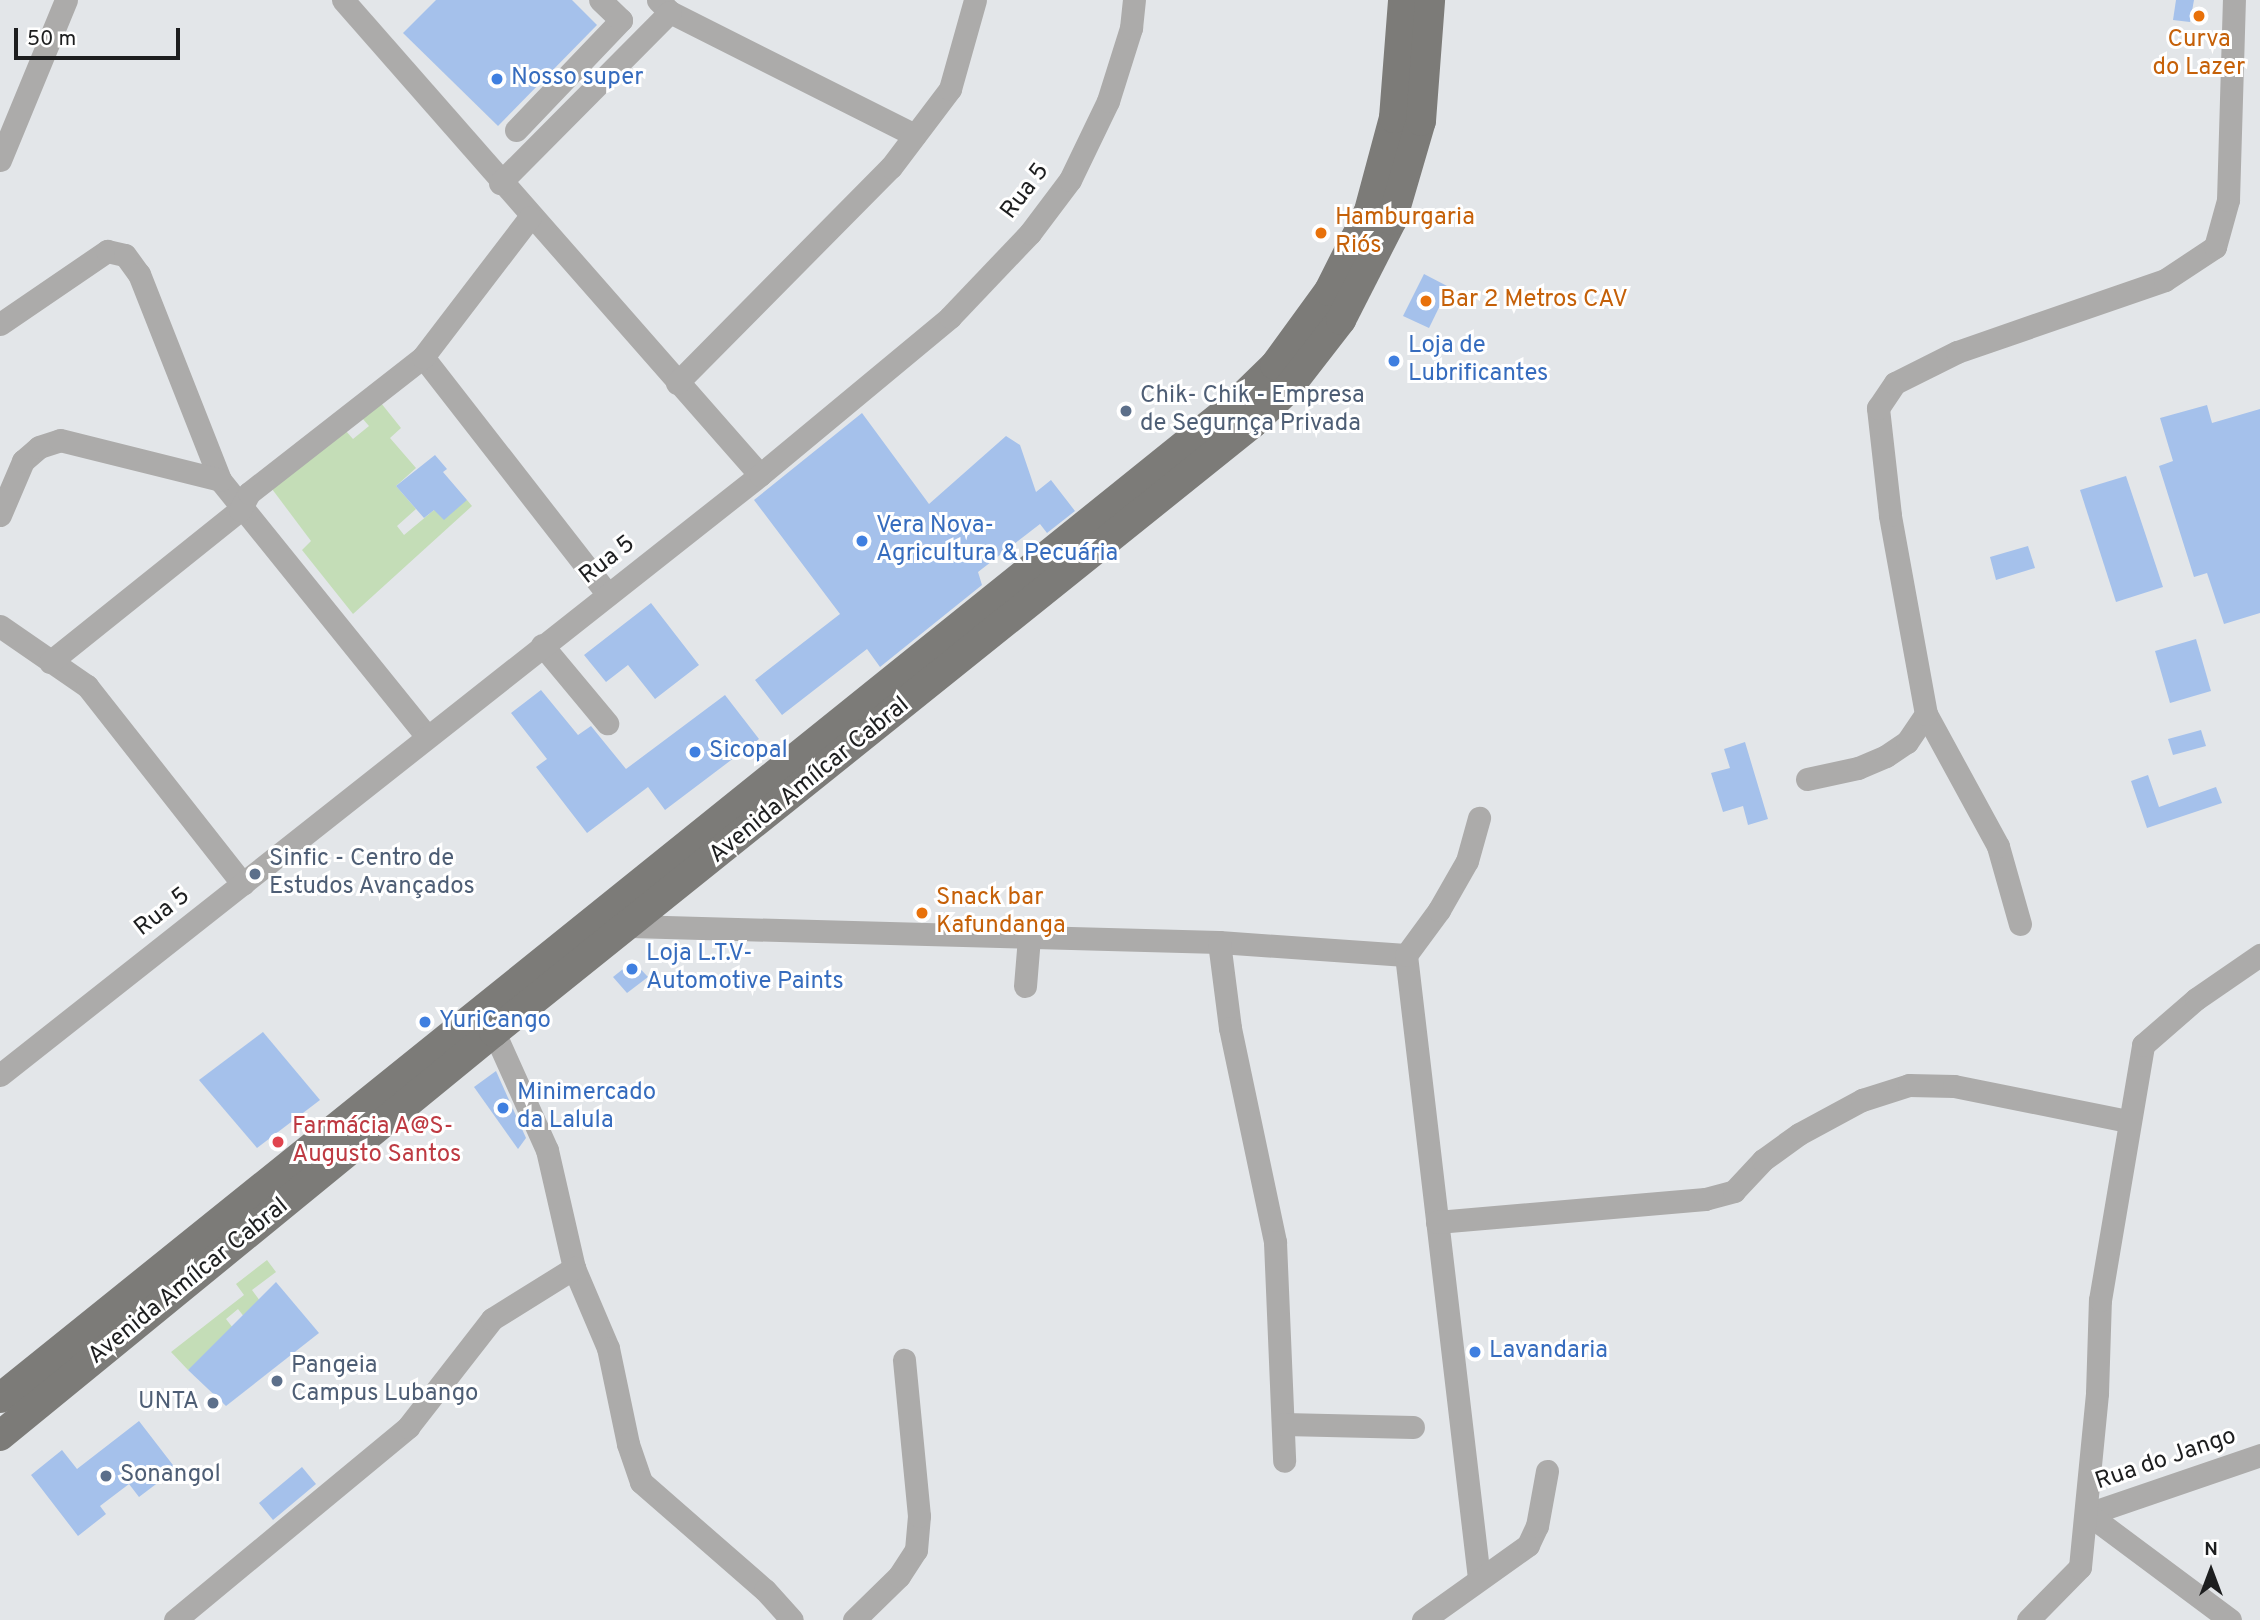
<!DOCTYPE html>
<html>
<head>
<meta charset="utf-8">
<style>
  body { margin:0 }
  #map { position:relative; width:2260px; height:1620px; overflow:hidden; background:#e3e6e9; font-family:Overpass,sans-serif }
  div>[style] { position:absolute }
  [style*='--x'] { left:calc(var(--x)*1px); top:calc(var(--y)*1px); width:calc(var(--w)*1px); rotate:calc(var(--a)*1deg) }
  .green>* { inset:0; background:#c4ddb7 }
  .building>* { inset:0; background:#a5c1eb }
  .minor>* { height:23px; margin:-11.5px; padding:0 11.5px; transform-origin:11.5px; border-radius:11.5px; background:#acabaa }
  .major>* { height:30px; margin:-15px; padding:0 15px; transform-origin:15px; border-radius:15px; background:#7c7b78 }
  .dots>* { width:19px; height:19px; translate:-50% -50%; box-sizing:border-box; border:4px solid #fff; border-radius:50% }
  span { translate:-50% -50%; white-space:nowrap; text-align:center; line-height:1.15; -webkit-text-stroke:6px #fff; paint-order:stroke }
  .food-label { font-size:24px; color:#c56008 }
  .left { translate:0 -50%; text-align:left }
  .shop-label { font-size:24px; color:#366cbe }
  .street-label { font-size:24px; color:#1d1e1f }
  .service-label { font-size:24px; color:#4e5e75 }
  .right { translate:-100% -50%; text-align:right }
  .health-label { font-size:24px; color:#be3a42 }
  .north { position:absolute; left:2176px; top:1536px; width:70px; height:70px; -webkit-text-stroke:5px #fff; paint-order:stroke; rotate:0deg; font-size:19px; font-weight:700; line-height:28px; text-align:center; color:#1d1e1f }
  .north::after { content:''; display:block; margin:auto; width:24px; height:32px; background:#1d1e1f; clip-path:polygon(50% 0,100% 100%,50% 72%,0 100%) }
  .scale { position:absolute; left:14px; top:28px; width:166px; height:32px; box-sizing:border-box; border:4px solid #1d1e1f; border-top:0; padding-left:9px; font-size:21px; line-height:24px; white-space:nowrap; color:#1d1e1f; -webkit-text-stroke:5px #fff; paint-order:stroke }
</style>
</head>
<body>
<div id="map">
  <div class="green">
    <i style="clip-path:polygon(381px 403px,401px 428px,390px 438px,416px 468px,396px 486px,416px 509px,397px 526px,404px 535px,434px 510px,467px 500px,472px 506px,353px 614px,302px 550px,311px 541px,272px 489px,346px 431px,353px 439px,369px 426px,362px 418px)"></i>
    <i style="clip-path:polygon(267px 1260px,276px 1272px,252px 1290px,263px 1305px,245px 1318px,238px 1309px,226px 1319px,240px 1337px,188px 1370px,171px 1352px,244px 1295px,236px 1284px)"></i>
  </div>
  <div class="building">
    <i style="clip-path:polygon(436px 0,572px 0,597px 25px,498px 126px,403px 33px)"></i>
    <i style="clip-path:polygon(2176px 0,2194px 0,2190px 22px,2173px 20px)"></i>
    <i style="clip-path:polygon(1424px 274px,1449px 287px,1429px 328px,1403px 316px)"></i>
    <i style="clip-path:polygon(2207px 405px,2212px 423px,2260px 409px,2260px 613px,2224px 624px,2207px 573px,2194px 577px,2159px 466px,2173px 461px,2160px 418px)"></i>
    <i style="clip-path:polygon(862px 413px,929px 504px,1006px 436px,1020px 445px,1036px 492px,1051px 480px,1075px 511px,1047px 533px,1040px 524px,978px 572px,982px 585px,880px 667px,867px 649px,782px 715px,755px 680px,840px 614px,754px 500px)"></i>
    <i style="clip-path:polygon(435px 455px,447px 469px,443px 472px,467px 500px,444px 520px,434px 510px,424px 518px,396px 486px)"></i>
    <i style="clip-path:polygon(2126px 476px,2163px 587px,2116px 602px,2080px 490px)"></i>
    <i style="clip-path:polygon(2028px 546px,2035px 568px,1996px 580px,1990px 557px)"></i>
    <i style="clip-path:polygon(651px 603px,699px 665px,655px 699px,628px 665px,606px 682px,584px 655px)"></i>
    <i style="clip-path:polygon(2196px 639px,2211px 691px,2170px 703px,2155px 651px)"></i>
    <i style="clip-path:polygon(541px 690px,578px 735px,591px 726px,626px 769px,725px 695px,759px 739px,665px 810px,648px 787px,587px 833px,536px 767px,547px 759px,511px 713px)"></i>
    <i style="clip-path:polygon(2201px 730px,2206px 746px,2173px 755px,2168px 739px)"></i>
    <i style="clip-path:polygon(1745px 742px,1768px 819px,1748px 825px,1743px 806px,1723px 812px,1711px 773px,1730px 768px,1724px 749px)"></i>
    <i style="clip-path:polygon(2148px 775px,2159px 807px,2216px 787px,2222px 803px,2147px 828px,2131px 781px)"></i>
    <i style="clip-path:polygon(633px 961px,648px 977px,627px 993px,613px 977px)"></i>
    <i style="clip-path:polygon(263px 1032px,320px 1100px,257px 1148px,199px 1080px)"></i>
    <i style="clip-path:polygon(496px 1071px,526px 1138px,518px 1149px,474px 1087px)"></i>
    <i style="clip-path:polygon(276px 1282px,319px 1333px,226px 1406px,188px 1370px)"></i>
    <i style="clip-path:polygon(139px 1421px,176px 1469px,139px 1497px,129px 1484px,100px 1506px,106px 1514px,78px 1536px,31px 1475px,62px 1450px,77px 1469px)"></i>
    <i style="clip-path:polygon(302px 1467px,316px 1484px,273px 1520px,259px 1503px)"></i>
  </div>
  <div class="minor">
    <i style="--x:343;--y:0;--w:632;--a:48.72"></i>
    <i style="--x:658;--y:0;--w:17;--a:45"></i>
    <i style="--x:670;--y:12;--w:274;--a:26.7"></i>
    <i style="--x:516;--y:130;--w:152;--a:-46.3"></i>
    <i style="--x:621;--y:20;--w:29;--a:-136"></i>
    <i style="--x:0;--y:160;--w:173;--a:-67.6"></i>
    <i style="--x:500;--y:183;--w:241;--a:-45.2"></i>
    <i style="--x:0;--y:324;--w:130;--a:-34.3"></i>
    <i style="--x:107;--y:251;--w:18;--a:13"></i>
    <i style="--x:125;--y:255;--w:24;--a:54"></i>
    <i style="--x:139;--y:274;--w:221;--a:68.5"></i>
    <i style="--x:220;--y:480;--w:328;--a:51.1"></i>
    <i style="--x:423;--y:357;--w:301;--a:52.1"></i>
    <i style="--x:677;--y:383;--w:304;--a:-45.3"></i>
    <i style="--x:891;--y:167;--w:98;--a:-52.9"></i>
    <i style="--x:950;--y:89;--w:92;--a:-74.3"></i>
    <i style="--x:0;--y:515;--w:59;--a:-66.9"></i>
    <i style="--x:23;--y:461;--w:21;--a:-41"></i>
    <i style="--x:39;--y:447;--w:22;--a:-18"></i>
    <i style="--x:60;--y:440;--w:165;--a:14"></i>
    <i style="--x:0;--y:626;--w:106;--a:34.6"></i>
    <i style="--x:87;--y:686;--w:252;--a:51.8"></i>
    <i style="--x:542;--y:645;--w:102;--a:50.2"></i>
    <i style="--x:50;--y:662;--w:243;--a:-38.7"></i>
    <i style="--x:240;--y:510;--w:19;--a:-62"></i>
    <i style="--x:249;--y:493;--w:221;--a:-38"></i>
    <i style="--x:423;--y:357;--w:176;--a:-52.6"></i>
    <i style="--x:1807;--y:779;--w:52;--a:-12.2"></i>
    <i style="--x:1858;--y:768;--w:30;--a:-23"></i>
    <i style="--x:1886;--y:756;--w:25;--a:-34"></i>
    <i style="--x:1907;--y:742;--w:34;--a:-56"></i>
    <i style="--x:2020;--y:924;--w:81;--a:-105.8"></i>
    <i style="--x:1998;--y:846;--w:150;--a:-118.6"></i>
    <i style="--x:1926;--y:714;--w:202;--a:-100.3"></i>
    <i style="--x:1890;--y:515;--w:108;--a:-96.4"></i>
    <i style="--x:1878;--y:408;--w:30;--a:-56"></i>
    <i style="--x:1895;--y:383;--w:69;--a:-26.6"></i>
    <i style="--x:1957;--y:352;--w:220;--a:-19.1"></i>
    <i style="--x:2165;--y:280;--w:60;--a:-33.4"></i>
    <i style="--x:2215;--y:247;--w:49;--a:-74.5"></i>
    <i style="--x:2228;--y:200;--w:200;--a:-88.3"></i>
    <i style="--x:630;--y:926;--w:589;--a:1.56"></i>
    <i style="--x:1219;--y:942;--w:187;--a:4"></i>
    <i style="--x:1406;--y:955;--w:627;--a:83.32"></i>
    <i style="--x:1219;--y:942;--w:87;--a:82.7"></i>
    <i style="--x:1230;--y:1028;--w:219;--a:78.1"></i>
    <i style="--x:1275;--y:1242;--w:219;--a:87.6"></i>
    <i style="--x:1406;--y:955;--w:56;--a:-53.7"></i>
    <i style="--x:1439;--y:910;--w:56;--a:-60.3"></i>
    <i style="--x:1467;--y:861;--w:45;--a:-74.4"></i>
    <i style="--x:1025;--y:986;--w:49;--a:-85.3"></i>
    <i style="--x:494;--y:1032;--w:129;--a:65.8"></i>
    <i style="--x:547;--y:1150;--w:121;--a:77.1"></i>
    <i style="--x:574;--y:1268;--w:87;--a:67"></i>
    <i style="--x:608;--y:1348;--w:98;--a:78.2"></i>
    <i style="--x:628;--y:1444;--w:40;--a:71.1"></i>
    <i style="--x:641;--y:1482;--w:164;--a:41.1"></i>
    <i style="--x:765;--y:1590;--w:40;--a:48"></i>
    <i style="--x:0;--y:1075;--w:968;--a:-38.29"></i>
    <i style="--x:760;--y:475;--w:247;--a:-39.7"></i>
    <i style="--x:950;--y:317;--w:116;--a:-46.4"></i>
    <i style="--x:1030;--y:233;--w:66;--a:-53"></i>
    <i style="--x:1070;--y:180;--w:88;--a:-64.3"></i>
    <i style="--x:1108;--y:101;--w:77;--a:-72.5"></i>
    <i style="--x:1131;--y:28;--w:28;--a:-84"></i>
    <i style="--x:1437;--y:1222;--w:269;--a:-4.9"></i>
    <i style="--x:1705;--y:1199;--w:30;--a:-15"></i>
    <i style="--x:1734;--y:1191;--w:42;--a:-46.9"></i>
    <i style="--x:1763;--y:1160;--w:44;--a:-35.8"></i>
    <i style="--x:1799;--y:1134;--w:72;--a:-28.4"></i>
    <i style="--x:1862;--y:1100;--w:49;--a:-17.7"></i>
    <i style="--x:1909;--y:1085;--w:45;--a:1.3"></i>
    <i style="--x:1954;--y:1086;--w:177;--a:11.4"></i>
    <i style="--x:1284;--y:1424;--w:129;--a:1.3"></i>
    <i style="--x:2088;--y:1514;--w:182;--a:-18.9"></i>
    <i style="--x:2088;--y:1514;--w:177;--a:36.7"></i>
    <i style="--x:175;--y:1620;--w:303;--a:-39.6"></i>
    <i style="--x:408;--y:1427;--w:137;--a:-52.1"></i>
    <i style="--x:492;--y:1319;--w:97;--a:-31.9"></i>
    <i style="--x:854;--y:1620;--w:63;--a:-44.4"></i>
    <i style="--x:899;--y:1576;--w:31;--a:-57"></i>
    <i style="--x:916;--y:1550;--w:34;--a:-85"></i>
    <i style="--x:919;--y:1516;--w:157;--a:-95.5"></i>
    <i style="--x:1423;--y:1620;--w:129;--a:-35.5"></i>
    <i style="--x:1528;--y:1545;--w:21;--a:-65"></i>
    <i style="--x:1537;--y:1526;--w:56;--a:-79.7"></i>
    <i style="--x:2028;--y:1620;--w:74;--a:-45.5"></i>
    <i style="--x:2080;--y:1567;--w:175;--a:-84.4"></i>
    <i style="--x:2097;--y:1393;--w:93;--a:-88.2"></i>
    <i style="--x:2100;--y:1300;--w:259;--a:-80.4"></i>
    <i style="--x:2143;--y:1045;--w:70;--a:-41"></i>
    <i style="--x:2196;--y:999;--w:78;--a:-34.5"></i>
  </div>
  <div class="major">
    <i style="--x:0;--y:1398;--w:1584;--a:-38.82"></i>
    <i style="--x:1234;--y:405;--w:57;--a:-44.3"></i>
    <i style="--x:1275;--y:365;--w:92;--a:-53.9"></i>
    <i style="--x:1329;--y:291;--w:89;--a:-63.4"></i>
    <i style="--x:1369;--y:211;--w:96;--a:-75"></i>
    <i style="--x:1394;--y:118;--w:118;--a:-85.6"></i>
    <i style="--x:0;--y:1436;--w:638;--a:-39.28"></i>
    <i style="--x:494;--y:1032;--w:973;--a:-38.74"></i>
    <i style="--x:1253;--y:423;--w:46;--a:-44.1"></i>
    <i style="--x:1286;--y:391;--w:90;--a:-52.2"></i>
    <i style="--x:1341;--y:320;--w:112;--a:-63"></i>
    <i style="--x:1392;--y:220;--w:103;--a:-73.7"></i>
    <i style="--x:1421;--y:121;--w:121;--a:-85.7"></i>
  </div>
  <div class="dots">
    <i style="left:2199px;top:16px;background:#e8710a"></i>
    <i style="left:497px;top:79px;background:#3f7fe0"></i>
    <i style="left:1321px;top:233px;background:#e8710a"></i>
    <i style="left:1426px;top:301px;background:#e8710a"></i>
    <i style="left:1394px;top:361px;background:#3f7fe0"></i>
    <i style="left:1126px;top:411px;background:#5c6f8a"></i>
    <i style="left:862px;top:541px;background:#3f7fe0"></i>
    <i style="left:695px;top:752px;background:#3f7fe0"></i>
    <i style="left:255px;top:874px;background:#5c6f8a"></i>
    <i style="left:922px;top:913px;background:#e8710a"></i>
    <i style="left:632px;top:969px;background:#3f7fe0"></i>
    <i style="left:425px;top:1022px;background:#3f7fe0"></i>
    <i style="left:503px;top:1108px;background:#3f7fe0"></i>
    <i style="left:278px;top:1142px;background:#e0444e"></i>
    <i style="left:1475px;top:1352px;background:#3f7fe0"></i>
    <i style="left:277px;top:1381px;background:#5c6f8a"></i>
    <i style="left:213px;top:1403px;background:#5c6f8a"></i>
    <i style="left:106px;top:1476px;background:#5c6f8a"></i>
  </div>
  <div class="food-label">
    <span style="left:2199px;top:55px">Curva<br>do Lazer</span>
    <span class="left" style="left:1335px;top:233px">Hamburgaria<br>Rio´s</span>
    <span class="left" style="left:1440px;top:301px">Bar 2 Metros CAV</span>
    <span class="left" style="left:936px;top:913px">Snack bar<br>Kafundanga</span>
  </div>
  <div class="shop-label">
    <span class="left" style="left:511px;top:79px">Nosso super</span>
    <span class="left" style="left:1408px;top:361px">Loja de<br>Lubrificantes</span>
    <span class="left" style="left:876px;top:541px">Vera Nova-<br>Agricultura &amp; Pecuária</span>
    <span class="left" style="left:709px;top:752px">Sicopal</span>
    <span class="left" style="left:646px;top:969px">Loja L.T.V-<br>Automotive Paints</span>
    <span class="left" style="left:439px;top:1022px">YuriCango</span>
    <span class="left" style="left:517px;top:1108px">Minimercado<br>da Lalula</span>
    <span class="left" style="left:1489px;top:1352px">Lavandaria</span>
  </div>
  <div class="street-label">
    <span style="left:1026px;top:192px;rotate:-53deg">Rua 5</span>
    <span style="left:608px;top:561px;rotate:-38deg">Rua 5</span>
    <span style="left:810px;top:781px;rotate:-39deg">Avenida Amílcar Cabral</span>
    <span style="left:163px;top:913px;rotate:-38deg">Rua 5</span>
    <span style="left:189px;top:1282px;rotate:-39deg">Avenida Amílcar Cabral</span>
    <span style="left:2166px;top:1460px;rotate:-19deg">Rua do Jango</span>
  </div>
  <div class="service-label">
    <span class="left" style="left:1140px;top:411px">Chik- Chik - Empresa<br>de Segurnça Privada</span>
    <span class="left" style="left:269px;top:874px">Sinfic - Centro de<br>Estudos Avançados</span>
    <span class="left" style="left:291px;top:1381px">Pangeia<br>Campus Lubango</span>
    <span class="right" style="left:199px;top:1403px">UNTA</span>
    <span class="left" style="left:120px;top:1476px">Sonangol</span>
  </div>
  <div class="health-label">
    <span class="left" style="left:292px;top:1142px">Farmácia A@S-<br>Augusto Santos</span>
  </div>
  <div class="north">N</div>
  <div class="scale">50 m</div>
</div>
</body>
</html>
